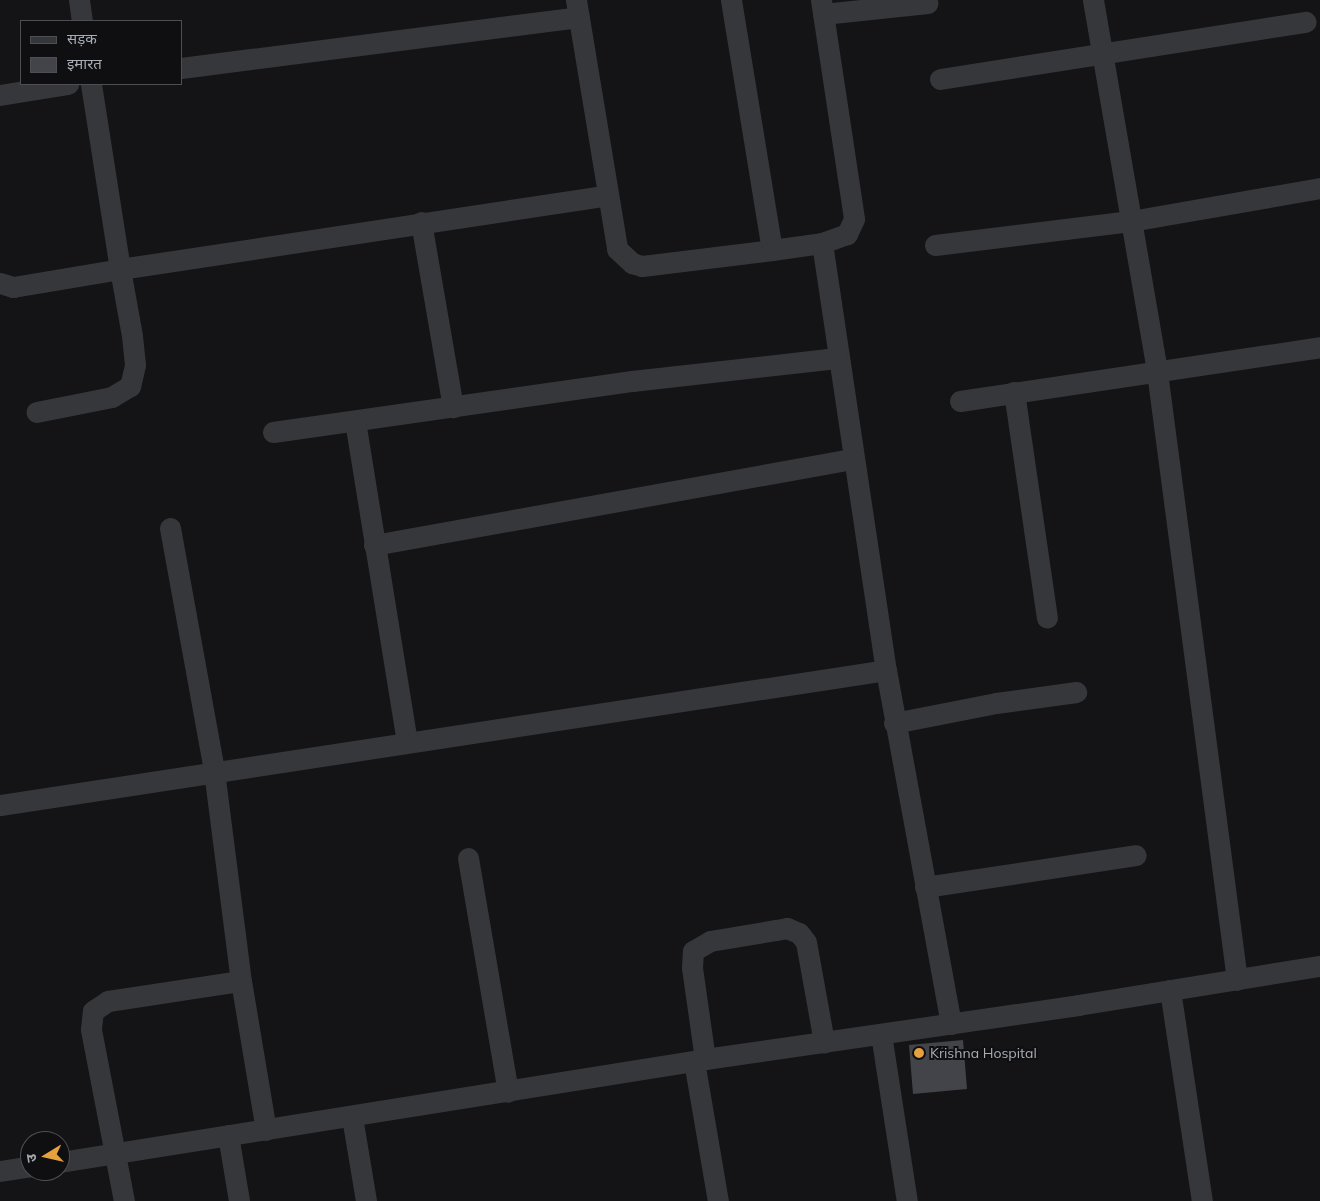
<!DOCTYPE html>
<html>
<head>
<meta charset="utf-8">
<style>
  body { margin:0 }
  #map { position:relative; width:1320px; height:1201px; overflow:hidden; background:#141416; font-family:Mulish,"Noto Sans Devanagari",sans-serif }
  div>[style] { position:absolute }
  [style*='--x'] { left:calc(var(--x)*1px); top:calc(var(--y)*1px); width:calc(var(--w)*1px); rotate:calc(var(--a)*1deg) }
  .building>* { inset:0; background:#434449 }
  .street>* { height:21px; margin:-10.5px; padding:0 10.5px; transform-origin:10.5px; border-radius:10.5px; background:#36373b }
  .dots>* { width:14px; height:14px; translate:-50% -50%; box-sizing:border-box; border:2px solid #0f0f11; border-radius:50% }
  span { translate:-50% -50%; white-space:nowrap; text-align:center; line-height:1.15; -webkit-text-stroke:4px #0f0f11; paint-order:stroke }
  .poi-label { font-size:14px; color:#a7acb5 }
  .left { translate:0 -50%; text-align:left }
  .legend { position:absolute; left:20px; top:20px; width:162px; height:65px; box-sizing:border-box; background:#0f0f11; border:1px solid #4c4e53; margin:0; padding:6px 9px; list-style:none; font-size:15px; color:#a7acb5 }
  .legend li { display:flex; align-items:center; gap:10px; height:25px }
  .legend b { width:25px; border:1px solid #4c4e53 }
  .north { position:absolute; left:20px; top:1131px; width:50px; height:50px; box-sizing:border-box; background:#0f0f11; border:1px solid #4c4e53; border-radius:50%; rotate:261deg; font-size:14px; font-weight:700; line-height:20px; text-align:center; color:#a7acb5 }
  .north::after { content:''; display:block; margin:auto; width:18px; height:22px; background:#e4a13e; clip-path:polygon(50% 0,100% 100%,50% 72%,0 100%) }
</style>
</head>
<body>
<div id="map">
  <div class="building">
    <i style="clip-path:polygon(963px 1040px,967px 1089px,913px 1094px,909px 1045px)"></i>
  </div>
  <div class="street">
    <i style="--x:79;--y:0;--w:21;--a:82"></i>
    <i style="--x:576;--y:0;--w:252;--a:80.6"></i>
    <i style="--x:617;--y:249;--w:21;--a:43"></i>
    <i style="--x:632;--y:263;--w:10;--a:17"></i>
    <i style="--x:642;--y:266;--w:131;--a:-7"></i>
    <i style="--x:731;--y:0;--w:253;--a:80.7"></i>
    <i style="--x:772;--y:250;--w:50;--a:-8"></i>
    <i style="--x:822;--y:243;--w:432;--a:81.5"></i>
    <i style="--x:886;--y:670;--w:360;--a:79.6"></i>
    <i style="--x:821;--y:0;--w:221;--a:81.4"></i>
    <i style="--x:854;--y:219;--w:17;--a:115"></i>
    <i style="--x:847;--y:234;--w:27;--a:160"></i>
    <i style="--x:1093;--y:0;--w:377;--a:80.2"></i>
    <i style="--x:1157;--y:372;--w:613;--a:82.5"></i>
    <i style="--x:823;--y:14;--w:105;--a:-6"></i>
    <i style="--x:181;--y:68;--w:401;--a:-7.3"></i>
    <i style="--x:940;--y:79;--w:370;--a:-8.9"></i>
    <i style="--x:91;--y:84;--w:187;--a:81.1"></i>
    <i style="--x:120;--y:269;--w:493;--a:-8.6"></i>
    <i style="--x:0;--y:95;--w:69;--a:-9.2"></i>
    <i style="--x:421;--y:222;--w:188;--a:80.2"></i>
    <i style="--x:935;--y:245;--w:197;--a:-7"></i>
    <i style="--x:1131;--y:221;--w:192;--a:-9.9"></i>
    <i style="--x:0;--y:283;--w:14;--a:17"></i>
    <i style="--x:13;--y:287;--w:109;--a:-9.5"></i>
    <i style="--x:120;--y:269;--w:68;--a:79.8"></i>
    <i style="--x:132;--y:336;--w:29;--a:84"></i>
    <i style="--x:135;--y:365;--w:22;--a:103"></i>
    <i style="--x:130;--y:386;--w:21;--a:149"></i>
    <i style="--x:112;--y:397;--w:77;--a:168.8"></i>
    <i style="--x:1014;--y:392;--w:228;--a:81.7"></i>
    <i style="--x:960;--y:401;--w:364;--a:-8.5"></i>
    <i style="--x:355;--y:421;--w:325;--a:80.8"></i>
    <i style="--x:273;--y:432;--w:363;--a:-8.1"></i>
    <i style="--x:632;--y:381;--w:206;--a:-6.4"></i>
    <i style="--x:170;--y:528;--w:247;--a:79.7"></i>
    <i style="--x:214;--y:771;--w:212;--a:82.7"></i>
    <i style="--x:241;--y:981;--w:151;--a:80.5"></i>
    <i style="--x:374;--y:545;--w:486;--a:-10.2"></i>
    <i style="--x:894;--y:723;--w:104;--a:-11.1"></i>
    <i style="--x:996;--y:703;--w:81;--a:-7.8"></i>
    <i style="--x:0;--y:805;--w:896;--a:-8.66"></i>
    <i style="--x:468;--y:858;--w:237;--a:80.3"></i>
    <i style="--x:925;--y:887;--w:213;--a:-8.6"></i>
    <i style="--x:1170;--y:990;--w:213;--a:81.4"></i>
    <i style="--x:881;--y:1034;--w:169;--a:81.2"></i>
    <i style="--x:705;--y:1059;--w:92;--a:-98.1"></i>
    <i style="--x:692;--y:968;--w:17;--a:-87"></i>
    <i style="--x:693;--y:951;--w:20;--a:-30"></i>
    <i style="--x:710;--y:941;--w:67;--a:-9.5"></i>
    <i style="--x:776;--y:930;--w:11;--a:-10"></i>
    <i style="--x:787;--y:928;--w:13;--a:23"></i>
    <i style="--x:799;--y:933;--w:11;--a:52"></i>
    <i style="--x:806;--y:942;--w:102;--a:79.8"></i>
    <i style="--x:694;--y:1061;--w:142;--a:80.3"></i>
    <i style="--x:352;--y:1117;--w:85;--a:80.5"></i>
    <i style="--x:228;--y:1135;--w:67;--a:80.5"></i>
    <i style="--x:60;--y:1162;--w:653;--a:-9.07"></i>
    <i style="--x:705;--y:1059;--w:377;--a:-8.2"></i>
    <i style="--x:1078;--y:1005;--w:245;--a:-9.2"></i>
    <i style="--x:0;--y:1171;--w:30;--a:-9"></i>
    <i style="--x:124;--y:1201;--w:175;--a:-100.9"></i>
    <i style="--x:91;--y:1029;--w:18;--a:-84"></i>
    <i style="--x:93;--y:1011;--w:18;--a:-34"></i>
    <i style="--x:108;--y:1001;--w:134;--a:-8.6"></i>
  </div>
  <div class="dots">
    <i style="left:919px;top:1053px;background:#e4a13e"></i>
  </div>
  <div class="poi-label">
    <span class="left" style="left:930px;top:1053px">Krishna Hospital</span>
  </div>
  <ul class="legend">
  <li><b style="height:6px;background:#36373b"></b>सड़क</li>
  <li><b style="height:14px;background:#434449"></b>इमारत</li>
  </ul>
  <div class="north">उ</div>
</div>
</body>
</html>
